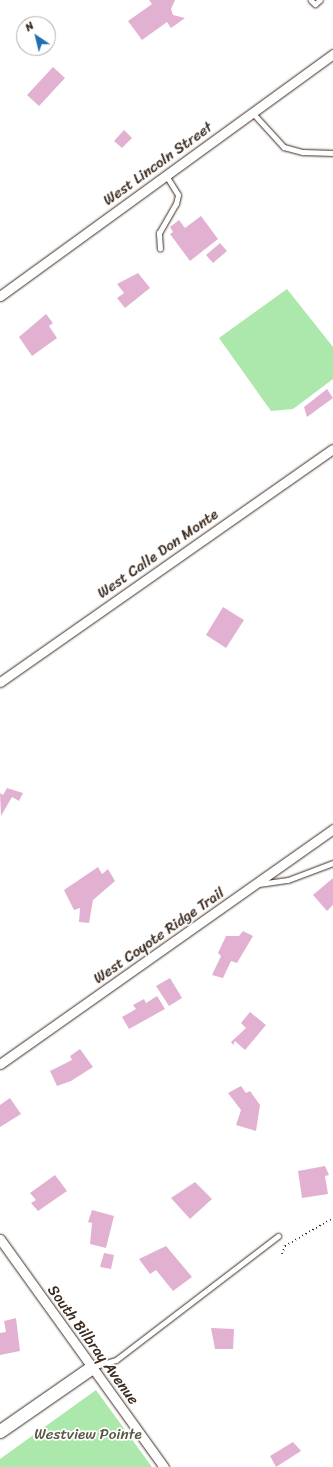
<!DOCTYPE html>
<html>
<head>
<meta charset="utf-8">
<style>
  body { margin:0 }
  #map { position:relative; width:333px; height:1467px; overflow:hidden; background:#fff; font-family:Sriracha,sans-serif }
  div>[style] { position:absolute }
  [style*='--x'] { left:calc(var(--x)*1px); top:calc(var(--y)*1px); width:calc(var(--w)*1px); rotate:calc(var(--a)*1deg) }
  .green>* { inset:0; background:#ace7ac }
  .building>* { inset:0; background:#e2b1d1 }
  .path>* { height:2px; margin-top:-1px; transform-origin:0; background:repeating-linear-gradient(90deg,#3b2a1e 0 1px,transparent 0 4px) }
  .roads { filter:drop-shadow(0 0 1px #3b2a1e) drop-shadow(0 0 1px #3b2a1e) }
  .lane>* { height:4.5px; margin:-2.25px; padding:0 2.25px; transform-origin:2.25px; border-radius:2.25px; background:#fff }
  .street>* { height:9px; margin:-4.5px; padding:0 4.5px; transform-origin:4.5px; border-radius:4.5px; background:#fff }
  .secondary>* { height:13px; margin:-6.5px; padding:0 6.5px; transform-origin:6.5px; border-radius:6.5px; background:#fff }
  span { translate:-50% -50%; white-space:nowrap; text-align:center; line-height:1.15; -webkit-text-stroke:3.5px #fff; paint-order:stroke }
  .street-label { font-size:15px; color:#3b2a1e }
  .park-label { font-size:15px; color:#575942 }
  .north { position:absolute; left:16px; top:16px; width:40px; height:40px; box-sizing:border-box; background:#fff; border:1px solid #b1aaa5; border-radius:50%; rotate:325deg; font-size:11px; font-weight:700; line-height:16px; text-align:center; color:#3b2a1e }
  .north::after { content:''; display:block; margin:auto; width:14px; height:18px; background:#1f6fb2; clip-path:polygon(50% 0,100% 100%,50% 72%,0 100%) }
</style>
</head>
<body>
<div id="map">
  <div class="green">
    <i style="clip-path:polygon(287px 289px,333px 347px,333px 379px,293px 409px,271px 411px,219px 338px)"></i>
    <i style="clip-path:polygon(96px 1390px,152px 1467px,0 1467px,0 1459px)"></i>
  </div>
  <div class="building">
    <i style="clip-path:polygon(149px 0,175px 0,171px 9px,173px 15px,185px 18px,171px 28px,167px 22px,142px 40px,128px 21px,152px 4px)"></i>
    <i style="clip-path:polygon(53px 67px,65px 78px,39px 106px,27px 95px)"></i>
    <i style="clip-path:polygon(124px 130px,132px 138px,122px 148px,114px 141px)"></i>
    <i style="clip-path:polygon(201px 216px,218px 239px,190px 261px,170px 234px,173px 232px,170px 227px,179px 220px,185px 228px)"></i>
    <i style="clip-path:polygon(220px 243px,227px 251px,213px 263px,206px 255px)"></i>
    <i style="clip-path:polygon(138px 273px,150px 288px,125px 308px,117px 298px,124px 293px,117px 284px)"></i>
    <i style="clip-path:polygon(46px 314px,53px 323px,49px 326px,57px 338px,32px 356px,19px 337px)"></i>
    <i style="clip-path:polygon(327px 389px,333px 398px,307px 417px,304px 407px)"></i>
    <i style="clip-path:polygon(223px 607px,244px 620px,226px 648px,206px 635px)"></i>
    <i style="clip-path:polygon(7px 788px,23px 793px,19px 801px,12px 797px,1px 816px,0 793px,3px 795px)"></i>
    <i style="clip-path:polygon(98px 867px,102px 874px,108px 869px,115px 881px,93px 900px,89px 923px,79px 922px,80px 908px,74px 910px,64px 890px)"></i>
    <i style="clip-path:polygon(333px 878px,333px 905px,327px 911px,313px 895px)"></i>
    <i style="clip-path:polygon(243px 931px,253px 936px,237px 963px,231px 961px,223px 978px,212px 975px,221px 956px,218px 953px,226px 936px,239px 936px)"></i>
    <i style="clip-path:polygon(170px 978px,182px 998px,169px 1006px,156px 986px)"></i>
    <i style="clip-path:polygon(157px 996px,165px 1009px,129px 1029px,122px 1017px,136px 1009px,133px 1005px,144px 999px,146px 1003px)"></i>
    <i style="clip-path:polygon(250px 1012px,266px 1025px,245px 1050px,235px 1041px,233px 1045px,231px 1042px,246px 1028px,241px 1023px)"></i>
    <i style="clip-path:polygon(80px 1049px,93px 1067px,71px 1081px,57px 1086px,50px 1071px,72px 1060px,70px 1056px)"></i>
    <i style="clip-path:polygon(241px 1086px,246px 1093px,250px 1091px,260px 1105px,256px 1131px,236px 1125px,241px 1110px,228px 1093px)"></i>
    <i style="clip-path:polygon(10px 1098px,21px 1114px,0 1127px,0 1105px)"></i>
    <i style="clip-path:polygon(325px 1166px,329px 1175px,325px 1176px,328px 1194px,302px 1198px,298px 1171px)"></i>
    <i style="clip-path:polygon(55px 1175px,67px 1191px,38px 1211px,31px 1203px,36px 1200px,30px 1193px)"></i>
    <i style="clip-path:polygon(195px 1182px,212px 1199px,190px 1219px,171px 1198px)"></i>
    <i style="clip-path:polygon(92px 1210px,114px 1216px,106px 1248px,90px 1244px,92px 1223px,88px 1222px)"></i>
    <i style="clip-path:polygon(166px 1246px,192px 1277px,173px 1291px,156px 1270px,150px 1274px,139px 1259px)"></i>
    <i style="clip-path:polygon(104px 1253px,114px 1255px,111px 1269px,100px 1267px)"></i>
    <i style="clip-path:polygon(16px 1318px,20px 1351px,0 1355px,0 1333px,6px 1332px,4px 1321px)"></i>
    <i style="clip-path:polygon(211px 1328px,234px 1329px,233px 1349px,215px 1349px)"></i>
    <i style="clip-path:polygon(293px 1442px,301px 1451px,276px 1467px,270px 1456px)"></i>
  </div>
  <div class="path">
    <i style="--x:282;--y:1254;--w:9;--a:-69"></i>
    <i style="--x:285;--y:1246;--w:56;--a:-30.3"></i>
  </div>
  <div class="roads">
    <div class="lane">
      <i style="--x:311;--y:0;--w:6;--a:45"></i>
      <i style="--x:315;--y:4;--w:6;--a:-39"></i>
      <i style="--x:253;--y:113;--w:46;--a:47.6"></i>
      <i style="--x:284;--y:147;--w:20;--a:15"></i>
      <i style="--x:303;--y:152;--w:30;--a:2"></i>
      <i style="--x:160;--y:249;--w:16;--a:-94"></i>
      <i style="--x:159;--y:233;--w:34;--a:-60"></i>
      <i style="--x:176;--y:204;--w:9;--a:-77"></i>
      <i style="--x:178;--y:195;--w:22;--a:-122"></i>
      <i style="--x:259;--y:884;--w:29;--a:-8"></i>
      <i style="--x:288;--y:880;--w:48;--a:-20.7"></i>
      <i style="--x:92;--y:1367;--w:25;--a:-16"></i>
      <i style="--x:116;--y:1360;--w:204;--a:-37.4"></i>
    </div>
    <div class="street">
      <i style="--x:0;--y:296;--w:412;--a:-36"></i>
      <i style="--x:0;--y:682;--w:406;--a:-35"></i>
      <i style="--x:0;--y:1064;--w:408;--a:-35.2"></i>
      <i style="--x:0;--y:1239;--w:281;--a:54.3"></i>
    </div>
    <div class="secondary">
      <i style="--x:0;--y:1431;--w:112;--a:-34.8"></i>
    </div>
  </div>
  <div class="street-label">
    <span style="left:158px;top:164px;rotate:-36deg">West Lincoln Street</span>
    <span style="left:158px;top:554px;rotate:-35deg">West Calle Don Monte</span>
    <span style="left:159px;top:936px;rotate:-35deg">West Coyote Ridge Trail</span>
    <span style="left:93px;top:1345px;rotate:54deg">South Bilbray Avenue</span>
  </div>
  <div class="park-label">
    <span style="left:88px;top:1435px">Westview Pointe</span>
  </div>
  <div class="north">N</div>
</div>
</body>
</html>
